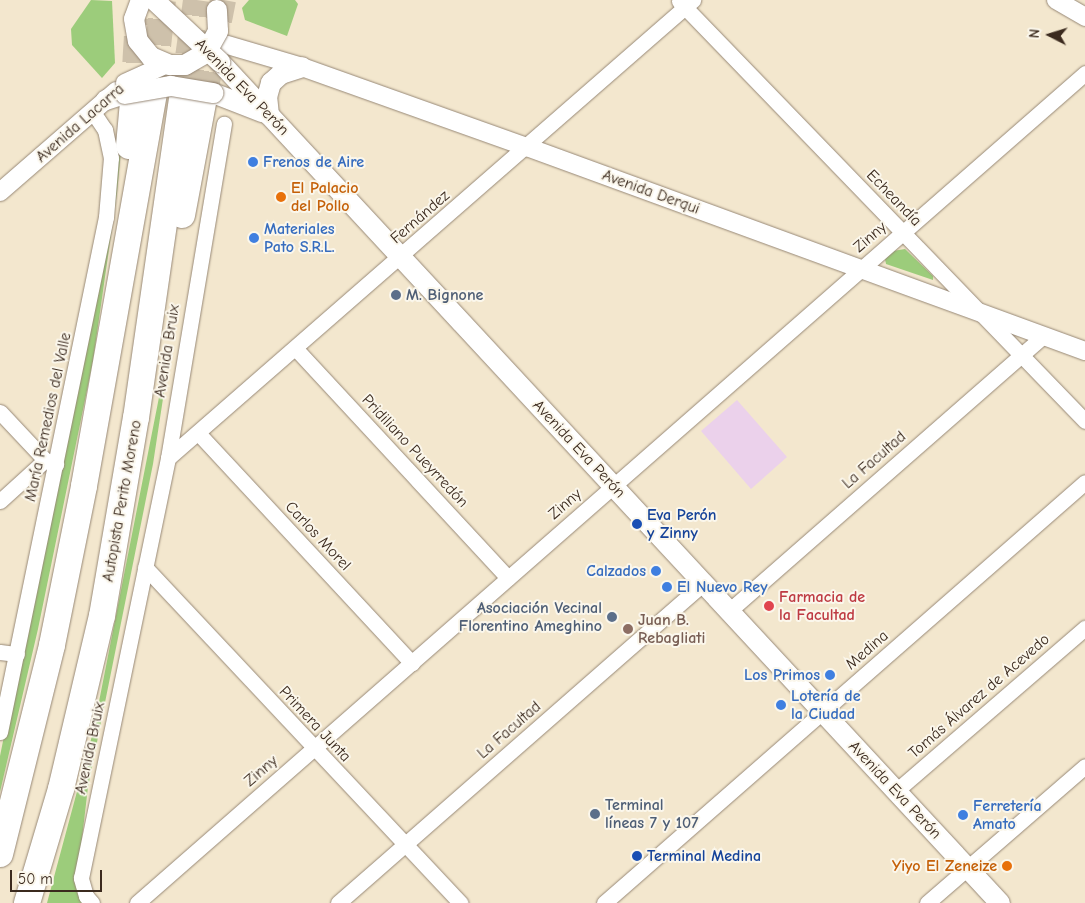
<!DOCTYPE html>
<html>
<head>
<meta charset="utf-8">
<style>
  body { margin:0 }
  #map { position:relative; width:1085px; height:903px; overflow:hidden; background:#f3e7ce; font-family:"Comic Neue",sans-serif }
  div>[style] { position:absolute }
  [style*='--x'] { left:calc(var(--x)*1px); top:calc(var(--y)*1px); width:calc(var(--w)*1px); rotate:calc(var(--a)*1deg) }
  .built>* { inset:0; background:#ebd1eb }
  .green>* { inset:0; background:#9ccc7b }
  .motorway-tunnel>* { height:26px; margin-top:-13px; transform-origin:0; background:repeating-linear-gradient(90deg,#cec1ab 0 26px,transparent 0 39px) }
  .roads { filter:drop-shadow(0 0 1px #978876) drop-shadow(0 0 1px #978876) }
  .minor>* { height:15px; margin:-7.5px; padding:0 7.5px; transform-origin:7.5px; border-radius:7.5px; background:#fff }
  .tertiary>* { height:18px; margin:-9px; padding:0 9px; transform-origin:9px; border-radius:9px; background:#fff }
  .secondary>* { height:20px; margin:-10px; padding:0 10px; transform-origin:10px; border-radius:10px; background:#fff }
  .motorway>* { height:26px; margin:-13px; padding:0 13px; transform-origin:13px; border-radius:13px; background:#fff }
  .bridges { filter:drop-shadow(0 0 1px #978876) drop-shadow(0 0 1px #978876) }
  .tertiary-bridge>* { height:18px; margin:-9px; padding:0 9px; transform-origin:9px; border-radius:9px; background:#fff }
  .secondary-bridge>* { height:20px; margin:-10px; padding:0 10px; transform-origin:10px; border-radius:10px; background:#fff }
  .dots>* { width:14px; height:14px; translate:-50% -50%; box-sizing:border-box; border:2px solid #fbf7ec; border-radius:50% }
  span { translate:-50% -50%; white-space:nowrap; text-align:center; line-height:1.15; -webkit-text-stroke:4px #fbf7ec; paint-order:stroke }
  .street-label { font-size:16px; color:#3b2a1e }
  .shop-label { font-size:16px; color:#366cbe; font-weight:700 }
  .left { translate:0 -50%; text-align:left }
  .right { translate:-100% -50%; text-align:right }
  .food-label { font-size:16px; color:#c56008; font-weight:700 }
  .service-label { font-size:16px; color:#4e5e75; font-weight:700 }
  .transit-label { font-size:16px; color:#164399; font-weight:700 }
  .health-label { font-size:16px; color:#be3a42; font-weight:700 }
  .education-label { font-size:16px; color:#785e54; font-weight:700 }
  .north { position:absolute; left:1025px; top:10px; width:50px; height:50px; -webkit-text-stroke:4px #fbf7ec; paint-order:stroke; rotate:275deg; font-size:14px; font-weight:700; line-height:20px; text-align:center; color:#3b2a1e }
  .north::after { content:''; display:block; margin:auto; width:18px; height:22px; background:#3b2a1e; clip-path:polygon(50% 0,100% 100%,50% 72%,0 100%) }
  .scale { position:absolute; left:10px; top:870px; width:92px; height:22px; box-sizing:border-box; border:2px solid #3b2a1e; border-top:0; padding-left:6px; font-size:15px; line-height:18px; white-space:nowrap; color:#3b2a1e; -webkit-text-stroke:4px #fbf7ec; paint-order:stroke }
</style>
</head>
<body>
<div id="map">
  <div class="built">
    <i style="clip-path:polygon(737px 400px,787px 457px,751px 489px,701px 431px)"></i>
  </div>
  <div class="green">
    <i style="clip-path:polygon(91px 0,112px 1px,115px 63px,102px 78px,72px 45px,71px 29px)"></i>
    <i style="clip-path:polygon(249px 0,295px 0,298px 4px,287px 36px,245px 20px,242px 8px)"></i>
    <i style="clip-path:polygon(125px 109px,117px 193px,93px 361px,38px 629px,0 792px,0 756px,116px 182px,119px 117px)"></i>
    <i style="clip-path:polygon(905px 249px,933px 276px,933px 280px,886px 264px,885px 259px,893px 251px)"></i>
    <i style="clip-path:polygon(163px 377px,166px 379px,153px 464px,88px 787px,79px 864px,85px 903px,47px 903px,93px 732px)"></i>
  </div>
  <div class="motorway-tunnel">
    <i style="--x:154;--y:84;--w:84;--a:-83.9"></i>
    <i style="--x:183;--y:93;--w:94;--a:-82"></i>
    <i style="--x:204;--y:97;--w:99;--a:-78.9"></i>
    <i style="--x:133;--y:102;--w:84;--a:-86.6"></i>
  </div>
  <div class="roads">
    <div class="minor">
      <i style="--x:679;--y:1;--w:584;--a:45.97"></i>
      <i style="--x:296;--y:349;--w:312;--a:47.2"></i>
      <i style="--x:0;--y:412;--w:66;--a:46.8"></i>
      <i style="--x:45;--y:460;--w:12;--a:20"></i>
      <i style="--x:199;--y:434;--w:313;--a:47.1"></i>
      <i style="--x:168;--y:458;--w:697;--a:-41.1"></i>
      <i style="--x:0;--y:501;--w:61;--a:-42.3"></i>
      <i style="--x:145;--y:567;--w:461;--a:46.8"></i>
      <i style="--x:729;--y:611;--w:417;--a:-41.2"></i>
      <i style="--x:0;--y:652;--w:17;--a:7"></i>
      <i style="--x:0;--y:732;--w:526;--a:-78.37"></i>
      <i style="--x:106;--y:217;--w:59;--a:-85.2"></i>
      <i style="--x:111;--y:158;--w:29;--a:-102"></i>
      <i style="--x:105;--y:130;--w:22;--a:-124"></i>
      <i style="--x:896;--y:791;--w:250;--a:-40.8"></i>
      <i style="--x:92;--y:903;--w:9;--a:-131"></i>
      <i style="--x:86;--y:896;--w:19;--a:-106"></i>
      <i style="--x:81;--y:878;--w:429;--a:-78.3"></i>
      <i style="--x:168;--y:458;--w:339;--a:-80.5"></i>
      <i style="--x:137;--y:903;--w:1260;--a:-41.2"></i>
      <i style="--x:338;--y:903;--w:485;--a:-41.2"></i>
      <i style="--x:604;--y:903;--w:639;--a:-41.19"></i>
      <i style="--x:927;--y:903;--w:209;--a:-40.9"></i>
    </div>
    <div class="tertiary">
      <i style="--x:1056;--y:0;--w:34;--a:30"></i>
      <i style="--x:224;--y:44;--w:81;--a:16.4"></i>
      <i style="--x:302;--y:67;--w:239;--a:19.6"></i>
      <i style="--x:527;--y:147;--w:594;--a:20.08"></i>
      <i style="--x:0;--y:192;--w:154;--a:-41"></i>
    </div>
    <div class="secondary">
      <i style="--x:220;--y:62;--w:1147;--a:47.16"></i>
      <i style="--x:213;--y:93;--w:53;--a:21.2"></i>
      <i style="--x:106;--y:100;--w:20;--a:-18"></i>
      <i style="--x:269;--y:115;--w:18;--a:-96"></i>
      <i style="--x:267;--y:97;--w:15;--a:-74"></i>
      <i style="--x:271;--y:83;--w:13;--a:-42"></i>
      <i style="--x:281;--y:74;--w:22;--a:-18"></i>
    </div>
    <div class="motorway">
      <i style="--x:129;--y:146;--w:44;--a:-84.8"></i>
      <i style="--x:182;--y:215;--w:120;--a:-79.4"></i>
      <i style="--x:0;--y:854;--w:215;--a:-76"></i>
      <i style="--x:52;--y:645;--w:162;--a:-78.6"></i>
      <i style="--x:84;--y:486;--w:399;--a:-79.9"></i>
      <i style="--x:27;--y:903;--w:119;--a:-73.4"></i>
      <i style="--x:61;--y:789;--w:178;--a:-76.7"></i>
      <i style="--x:102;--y:616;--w:201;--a:-80.3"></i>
      <i style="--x:136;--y:418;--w:328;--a:-81.8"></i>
    </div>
  </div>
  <div class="bridges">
    <div class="tertiary-bridge">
      <i style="--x:125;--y:83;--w:46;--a:-24.3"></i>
    </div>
    <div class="secondary-bridge">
      <i style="--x:141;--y:0;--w:20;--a:110"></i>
      <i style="--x:134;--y:19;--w:22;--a:80"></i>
      <i style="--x:138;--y:41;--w:21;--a:51"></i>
      <i style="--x:151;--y:57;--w:21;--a:23"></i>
      <i style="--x:170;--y:65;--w:15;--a:0"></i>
      <i style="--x:185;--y:65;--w:24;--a:-30"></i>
      <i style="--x:206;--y:53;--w:25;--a:-61"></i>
      <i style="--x:218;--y:31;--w:21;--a:-93"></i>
      <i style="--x:154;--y:0;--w:91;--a:43.2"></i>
      <i style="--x:125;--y:94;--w:47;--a:-9.9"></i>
      <i style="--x:171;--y:86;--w:43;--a:9.5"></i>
    </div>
  </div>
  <div class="dots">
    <i style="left:253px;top:162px;background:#3f7fe0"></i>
    <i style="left:281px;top:197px;background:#e8710a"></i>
    <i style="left:254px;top:238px;background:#3f7fe0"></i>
    <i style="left:396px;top:295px;background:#5c6f8a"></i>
    <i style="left:637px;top:524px;background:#1a4fb4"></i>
    <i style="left:656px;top:571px;background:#3f7fe0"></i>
    <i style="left:667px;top:587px;background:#3f7fe0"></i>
    <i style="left:769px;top:606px;background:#e0444e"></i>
    <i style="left:612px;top:617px;background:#5c6f8a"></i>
    <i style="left:628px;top:629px;background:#8d6e63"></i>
    <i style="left:830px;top:675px;background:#3f7fe0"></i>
    <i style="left:781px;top:705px;background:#3f7fe0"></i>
    <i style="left:595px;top:814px;background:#5c6f8a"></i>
    <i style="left:963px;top:815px;background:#3f7fe0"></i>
    <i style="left:637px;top:856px;background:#1a4fb4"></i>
    <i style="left:1007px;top:866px;background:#e8710a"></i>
  </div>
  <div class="street-label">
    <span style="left:242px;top:87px;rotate:46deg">Avenida Eva Perón</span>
    <span style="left:80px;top:123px;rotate:-41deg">Avenida Lacarra</span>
    <span style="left:651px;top:192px;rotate:20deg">Avenida Derqui</span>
    <span style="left:894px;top:198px;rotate:46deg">Echeandía</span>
    <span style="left:420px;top:217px;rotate:-41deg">Fernández</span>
    <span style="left:870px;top:237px;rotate:-41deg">Zinny</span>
    <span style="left:167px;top:351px;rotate:-81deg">Avenida Bruix</span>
    <span style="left:48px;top:417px;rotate:-78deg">María Remedios del Valle</span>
    <span style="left:579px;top:449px;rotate:47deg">Avenida Eva Perón</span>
    <span style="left:415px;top:451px;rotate:47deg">Pridiliano Pueyrredón</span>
    <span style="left:874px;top:460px;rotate:-41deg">La Facultad</span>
    <span style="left:122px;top:501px;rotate:-80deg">Autopista Perito Moreno</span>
    <span style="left:565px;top:504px;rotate:-41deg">Zinny</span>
    <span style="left:318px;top:536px;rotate:47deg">Carlos Morel</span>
    <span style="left:867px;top:650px;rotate:-41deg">Medina</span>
    <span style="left:979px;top:696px;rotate:-41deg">Tomás Álvarez de Acevedo</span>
    <span style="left:315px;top:724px;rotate:47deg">Primera Junta</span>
    <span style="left:509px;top:730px;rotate:-41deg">La Facultad</span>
    <span style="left:90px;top:748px;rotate:-78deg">Avenida Bruix</span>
    <span style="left:261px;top:771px;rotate:-41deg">Zinny</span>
    <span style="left:895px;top:790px;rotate:47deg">Avenida Eva Perón</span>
  </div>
  <div class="shop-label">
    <span class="left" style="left:263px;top:162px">Frenos de Aire</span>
    <span class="left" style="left:264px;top:238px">Materiales<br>Pato S.R.L.</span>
    <span class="right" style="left:646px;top:571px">Calzados</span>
    <span class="left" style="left:677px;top:587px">El Nuevo Rey</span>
    <span class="right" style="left:820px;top:675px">Los Primos</span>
    <span class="left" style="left:791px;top:705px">Lotería de<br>la Ciudad</span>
    <span class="left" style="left:973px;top:815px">Ferretería<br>Amato</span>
  </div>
  <div class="food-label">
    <span class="left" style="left:291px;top:197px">El Palacio<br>del Pollo</span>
    <span class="right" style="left:997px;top:866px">Yiyo El Zeneize</span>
  </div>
  <div class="service-label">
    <span class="left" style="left:406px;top:295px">M. Bignone</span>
    <span class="right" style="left:602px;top:617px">Asociación Vecinal<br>Florentino Ameghino</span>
    <span class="left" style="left:605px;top:814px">Terminal<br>líneas 7 y 107</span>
  </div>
  <div class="transit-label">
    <span class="left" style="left:647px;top:524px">Eva Perón<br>y Zinny</span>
    <span class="left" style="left:647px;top:856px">Terminal Medina</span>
  </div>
  <div class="health-label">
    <span class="left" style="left:779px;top:606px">Farmacia de<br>la Facultad</span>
  </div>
  <div class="education-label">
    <span class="left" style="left:638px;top:629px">Juan B.<br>Rebagliati</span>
  </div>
  <div class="north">N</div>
  <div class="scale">50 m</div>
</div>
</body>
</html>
